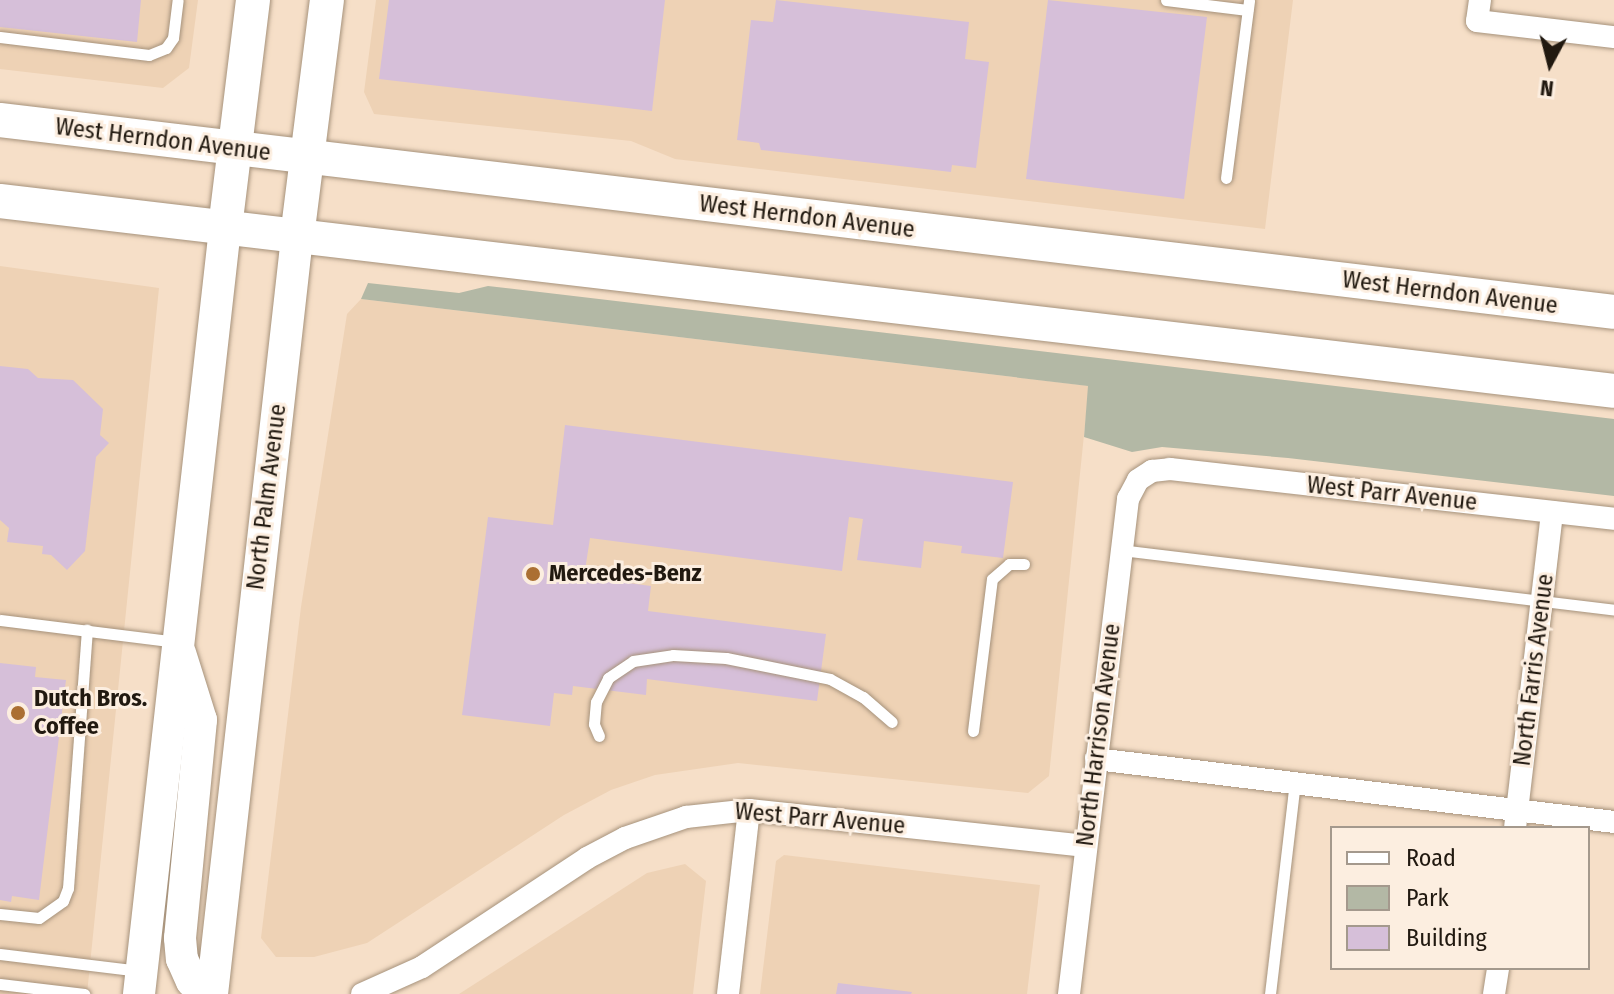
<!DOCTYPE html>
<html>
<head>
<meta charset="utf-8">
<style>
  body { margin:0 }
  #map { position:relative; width:1614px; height:994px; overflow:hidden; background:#f6dfc8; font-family:"Fira Sans Condensed",sans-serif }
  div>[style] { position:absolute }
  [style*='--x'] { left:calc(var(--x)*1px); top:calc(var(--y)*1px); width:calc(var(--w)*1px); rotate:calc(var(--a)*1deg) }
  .built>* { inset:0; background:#eed2b5 }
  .green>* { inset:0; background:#b3b8a5 }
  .building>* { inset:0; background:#d6bfd9 }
  .roads { filter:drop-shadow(0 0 2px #a6927b) drop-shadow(0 0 2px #a6927b) }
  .lane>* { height:11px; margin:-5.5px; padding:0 5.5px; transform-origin:5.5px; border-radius:5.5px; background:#fff }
  .street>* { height:22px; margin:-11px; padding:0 11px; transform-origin:11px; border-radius:11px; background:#fff }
  .secondary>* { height:32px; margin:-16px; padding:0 16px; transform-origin:16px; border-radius:16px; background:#fff }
  .primary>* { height:34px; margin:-17px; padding:0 17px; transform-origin:17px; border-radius:17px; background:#fff }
  .dots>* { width:22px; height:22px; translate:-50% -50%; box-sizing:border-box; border:4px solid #fceee0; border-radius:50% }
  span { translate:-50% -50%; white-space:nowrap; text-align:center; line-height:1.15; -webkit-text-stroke:6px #fceee0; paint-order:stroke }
  .street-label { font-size:24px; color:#211910 }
  .poi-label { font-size:24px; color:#211910; font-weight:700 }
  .left { translate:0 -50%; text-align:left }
  .legend { position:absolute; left:1330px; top:826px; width:260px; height:144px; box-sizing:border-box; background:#fceee0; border:2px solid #a4998d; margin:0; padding:10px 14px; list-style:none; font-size:24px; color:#211910 }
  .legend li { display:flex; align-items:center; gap:16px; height:40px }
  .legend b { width:40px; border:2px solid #a4998d }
  .north { position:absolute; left:1510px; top:24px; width:80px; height:80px; -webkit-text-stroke:6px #fceee0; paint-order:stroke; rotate:187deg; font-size:22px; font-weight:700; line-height:32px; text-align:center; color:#211910 }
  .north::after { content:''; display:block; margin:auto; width:28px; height:36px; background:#211910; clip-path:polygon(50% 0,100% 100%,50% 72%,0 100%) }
</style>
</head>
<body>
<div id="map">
  <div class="built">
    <i style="clip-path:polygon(0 0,198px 0,189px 68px,163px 88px,0 69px)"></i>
    <i style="clip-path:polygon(376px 0,1293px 0,1265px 229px,675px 159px,631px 141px,374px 114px,364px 92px)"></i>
    <i style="clip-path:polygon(0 266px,159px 288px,87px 994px,0 994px)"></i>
    <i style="clip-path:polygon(361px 299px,1089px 386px,1049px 776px,1028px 793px,738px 763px,655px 775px,611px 790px,564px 815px,367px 943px,314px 957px,276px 957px,261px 938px,301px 607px,347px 314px)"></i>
    <i style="clip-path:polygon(784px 855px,1040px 885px,1027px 994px,760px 994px,776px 861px)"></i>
    <i style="clip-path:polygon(685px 864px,706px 881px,693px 994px,459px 994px,647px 873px)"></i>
  </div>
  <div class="green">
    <i style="clip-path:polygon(368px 283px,459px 293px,488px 286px,1614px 419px,1614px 496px,1288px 458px,1162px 447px,1132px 452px,1084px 437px,1088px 386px,361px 299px)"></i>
  </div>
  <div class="building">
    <i style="clip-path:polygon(0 0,141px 0,137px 42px,0 27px)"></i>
    <i style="clip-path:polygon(389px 0,665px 0,652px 111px,379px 79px)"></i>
    <i style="clip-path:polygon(776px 0,969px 22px,965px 59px,989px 62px,976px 168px,952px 165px,951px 172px,761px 150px,759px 143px,737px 140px,751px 20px,773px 22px)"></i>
    <i style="clip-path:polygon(1048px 0,1207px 17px,1184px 199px,1026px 179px)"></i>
    <i style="clip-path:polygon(0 366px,28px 369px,38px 378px,73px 380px,103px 409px,100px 435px,109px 443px,96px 457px,85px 551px,67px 570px,51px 555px,42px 554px,43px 546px,7px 542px,9px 528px,0 520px)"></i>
    <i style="clip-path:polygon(565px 425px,1013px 482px,1003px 558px,961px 553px,962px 546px,924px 541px,921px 568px,857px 560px,863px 519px,849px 517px,842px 571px,590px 538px,584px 577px,651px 586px,648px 611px,826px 634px,817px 701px,647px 679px,646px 695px,573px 686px,572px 695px,554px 693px,550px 726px,462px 715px,488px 517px,553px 525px)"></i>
    <i style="clip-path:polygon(0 663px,36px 667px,35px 677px,66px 680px,39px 900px,12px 896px,11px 902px,0 900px)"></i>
    <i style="clip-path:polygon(838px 983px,912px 992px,911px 994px,836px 994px)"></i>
  </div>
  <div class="roads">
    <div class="lane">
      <i style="--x:1166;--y:0;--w:82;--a:7"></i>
      <i style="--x:0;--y:37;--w:150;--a:6.9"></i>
      <i style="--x:149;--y:55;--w:18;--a:-22"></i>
      <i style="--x:166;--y:48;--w:12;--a:-55"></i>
      <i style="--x:173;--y:38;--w:38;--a:-83"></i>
      <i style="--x:1226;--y:178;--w:179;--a:-82.6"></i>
      <i style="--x:1121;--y:550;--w:497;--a:6.9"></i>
      <i style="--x:0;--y:620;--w:177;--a:7.1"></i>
      <i style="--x:973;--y:731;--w:153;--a:-82.9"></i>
      <i style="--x:992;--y:579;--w:23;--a:-41"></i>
      <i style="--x:1009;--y:564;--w:15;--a:0"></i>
      <i style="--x:599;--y:736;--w:13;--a:-113"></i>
      <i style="--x:594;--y:724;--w:22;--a:-85"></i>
      <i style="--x:596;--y:702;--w:27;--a:-63"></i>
      <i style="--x:608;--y:678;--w:30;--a:-34"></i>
      <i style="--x:633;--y:661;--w:40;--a:-8.5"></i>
      <i style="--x:673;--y:655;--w:53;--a:3.2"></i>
      <i style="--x:726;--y:658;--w:106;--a:11.4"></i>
      <i style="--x:830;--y:679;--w:38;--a:29"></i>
      <i style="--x:863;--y:697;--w:38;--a:41"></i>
      <i style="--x:0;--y:914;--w:39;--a:6"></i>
      <i style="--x:39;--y:918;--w:29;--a:-35"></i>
      <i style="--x:63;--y:901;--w:14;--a:-69"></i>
      <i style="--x:68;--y:888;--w:259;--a:-85.8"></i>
      <i style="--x:0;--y:954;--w:141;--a:6.9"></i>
      <i style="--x:0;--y:984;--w:85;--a:6.8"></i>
      <i style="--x:1270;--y:994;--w:213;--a:-83.3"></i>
    </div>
    <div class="street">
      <i style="--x:1480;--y:0;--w:21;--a:98"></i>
      <i style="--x:1477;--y:21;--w:138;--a:6.7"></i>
      <i style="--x:1096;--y:759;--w:522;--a:6.93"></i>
      <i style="--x:1515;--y:828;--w:318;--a:-83.3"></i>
      <i style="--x:362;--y:994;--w:66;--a:-24.2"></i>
      <i style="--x:422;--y:967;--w:198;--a:-33.4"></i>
      <i style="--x:587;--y:858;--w:43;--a:-27.8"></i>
      <i style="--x:625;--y:838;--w:65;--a:-19"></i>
      <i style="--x:686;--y:817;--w:63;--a:-6.3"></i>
      <i style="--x:749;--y:810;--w:339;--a:6.1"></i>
      <i style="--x:728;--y:994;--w:185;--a:-83.5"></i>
      <i style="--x:1069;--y:994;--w:499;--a:-83.2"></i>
      <i style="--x:1128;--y:499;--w:21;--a:-62"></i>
      <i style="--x:1138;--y:480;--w:17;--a:-33"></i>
      <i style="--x:1152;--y:471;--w:18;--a:-6"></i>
      <i style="--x:1170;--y:469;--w:447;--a:6.4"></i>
      <i style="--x:1494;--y:994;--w:26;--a:-81"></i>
    </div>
    <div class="secondary">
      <i style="--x:180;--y:653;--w:70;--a:72.6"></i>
      <i style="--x:201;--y:720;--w:219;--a:95.5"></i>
      <i style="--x:180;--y:938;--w:21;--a:85"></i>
      <i style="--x:182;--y:959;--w:24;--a:66"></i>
      <i style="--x:192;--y:981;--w:23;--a:31"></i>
      <i style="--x:139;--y:994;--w:771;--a:-83.59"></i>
      <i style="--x:212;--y:994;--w:762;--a:-83.59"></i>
    </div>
    <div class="primary">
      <i style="--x:0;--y:120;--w:1625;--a:6.78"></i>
      <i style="--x:0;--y:201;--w:1625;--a:6.71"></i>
      <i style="--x:225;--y:228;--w:230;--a:-83"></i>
      <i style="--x:297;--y:237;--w:239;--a:-82.8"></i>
    </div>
  </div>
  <div class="dots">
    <i style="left:533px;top:574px;background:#ab6f32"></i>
    <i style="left:18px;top:713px;background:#ab6f32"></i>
  </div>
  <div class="street-label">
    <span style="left:163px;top:140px;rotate:7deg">West Herndon Avenue</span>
    <span style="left:807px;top:217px;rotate:7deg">West Herndon Avenue</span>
    <span style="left:1450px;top:293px;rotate:7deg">West Herndon Avenue</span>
    <span style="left:1392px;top:494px;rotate:6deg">West Parr Avenue</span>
    <span style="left:267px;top:497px;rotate:-83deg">North Palm Avenue</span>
    <span style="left:1534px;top:670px;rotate:-83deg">North Farris Avenue</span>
    <span style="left:1099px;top:735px;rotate:-83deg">North Harrison Avenue</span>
    <span style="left:820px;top:819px;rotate:5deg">West Parr Avenue</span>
  </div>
  <div class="poi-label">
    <span class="left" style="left:549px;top:574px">Mercedes-Benz</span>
    <span class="left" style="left:34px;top:713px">Dutch Bros.<br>Coffee</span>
  </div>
  <ul class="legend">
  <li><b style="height:10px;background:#fff"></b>Road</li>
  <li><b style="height:22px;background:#b3b8a5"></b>Park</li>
  <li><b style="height:22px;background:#d6bfd9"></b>Building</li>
  </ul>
  <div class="north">N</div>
</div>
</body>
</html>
